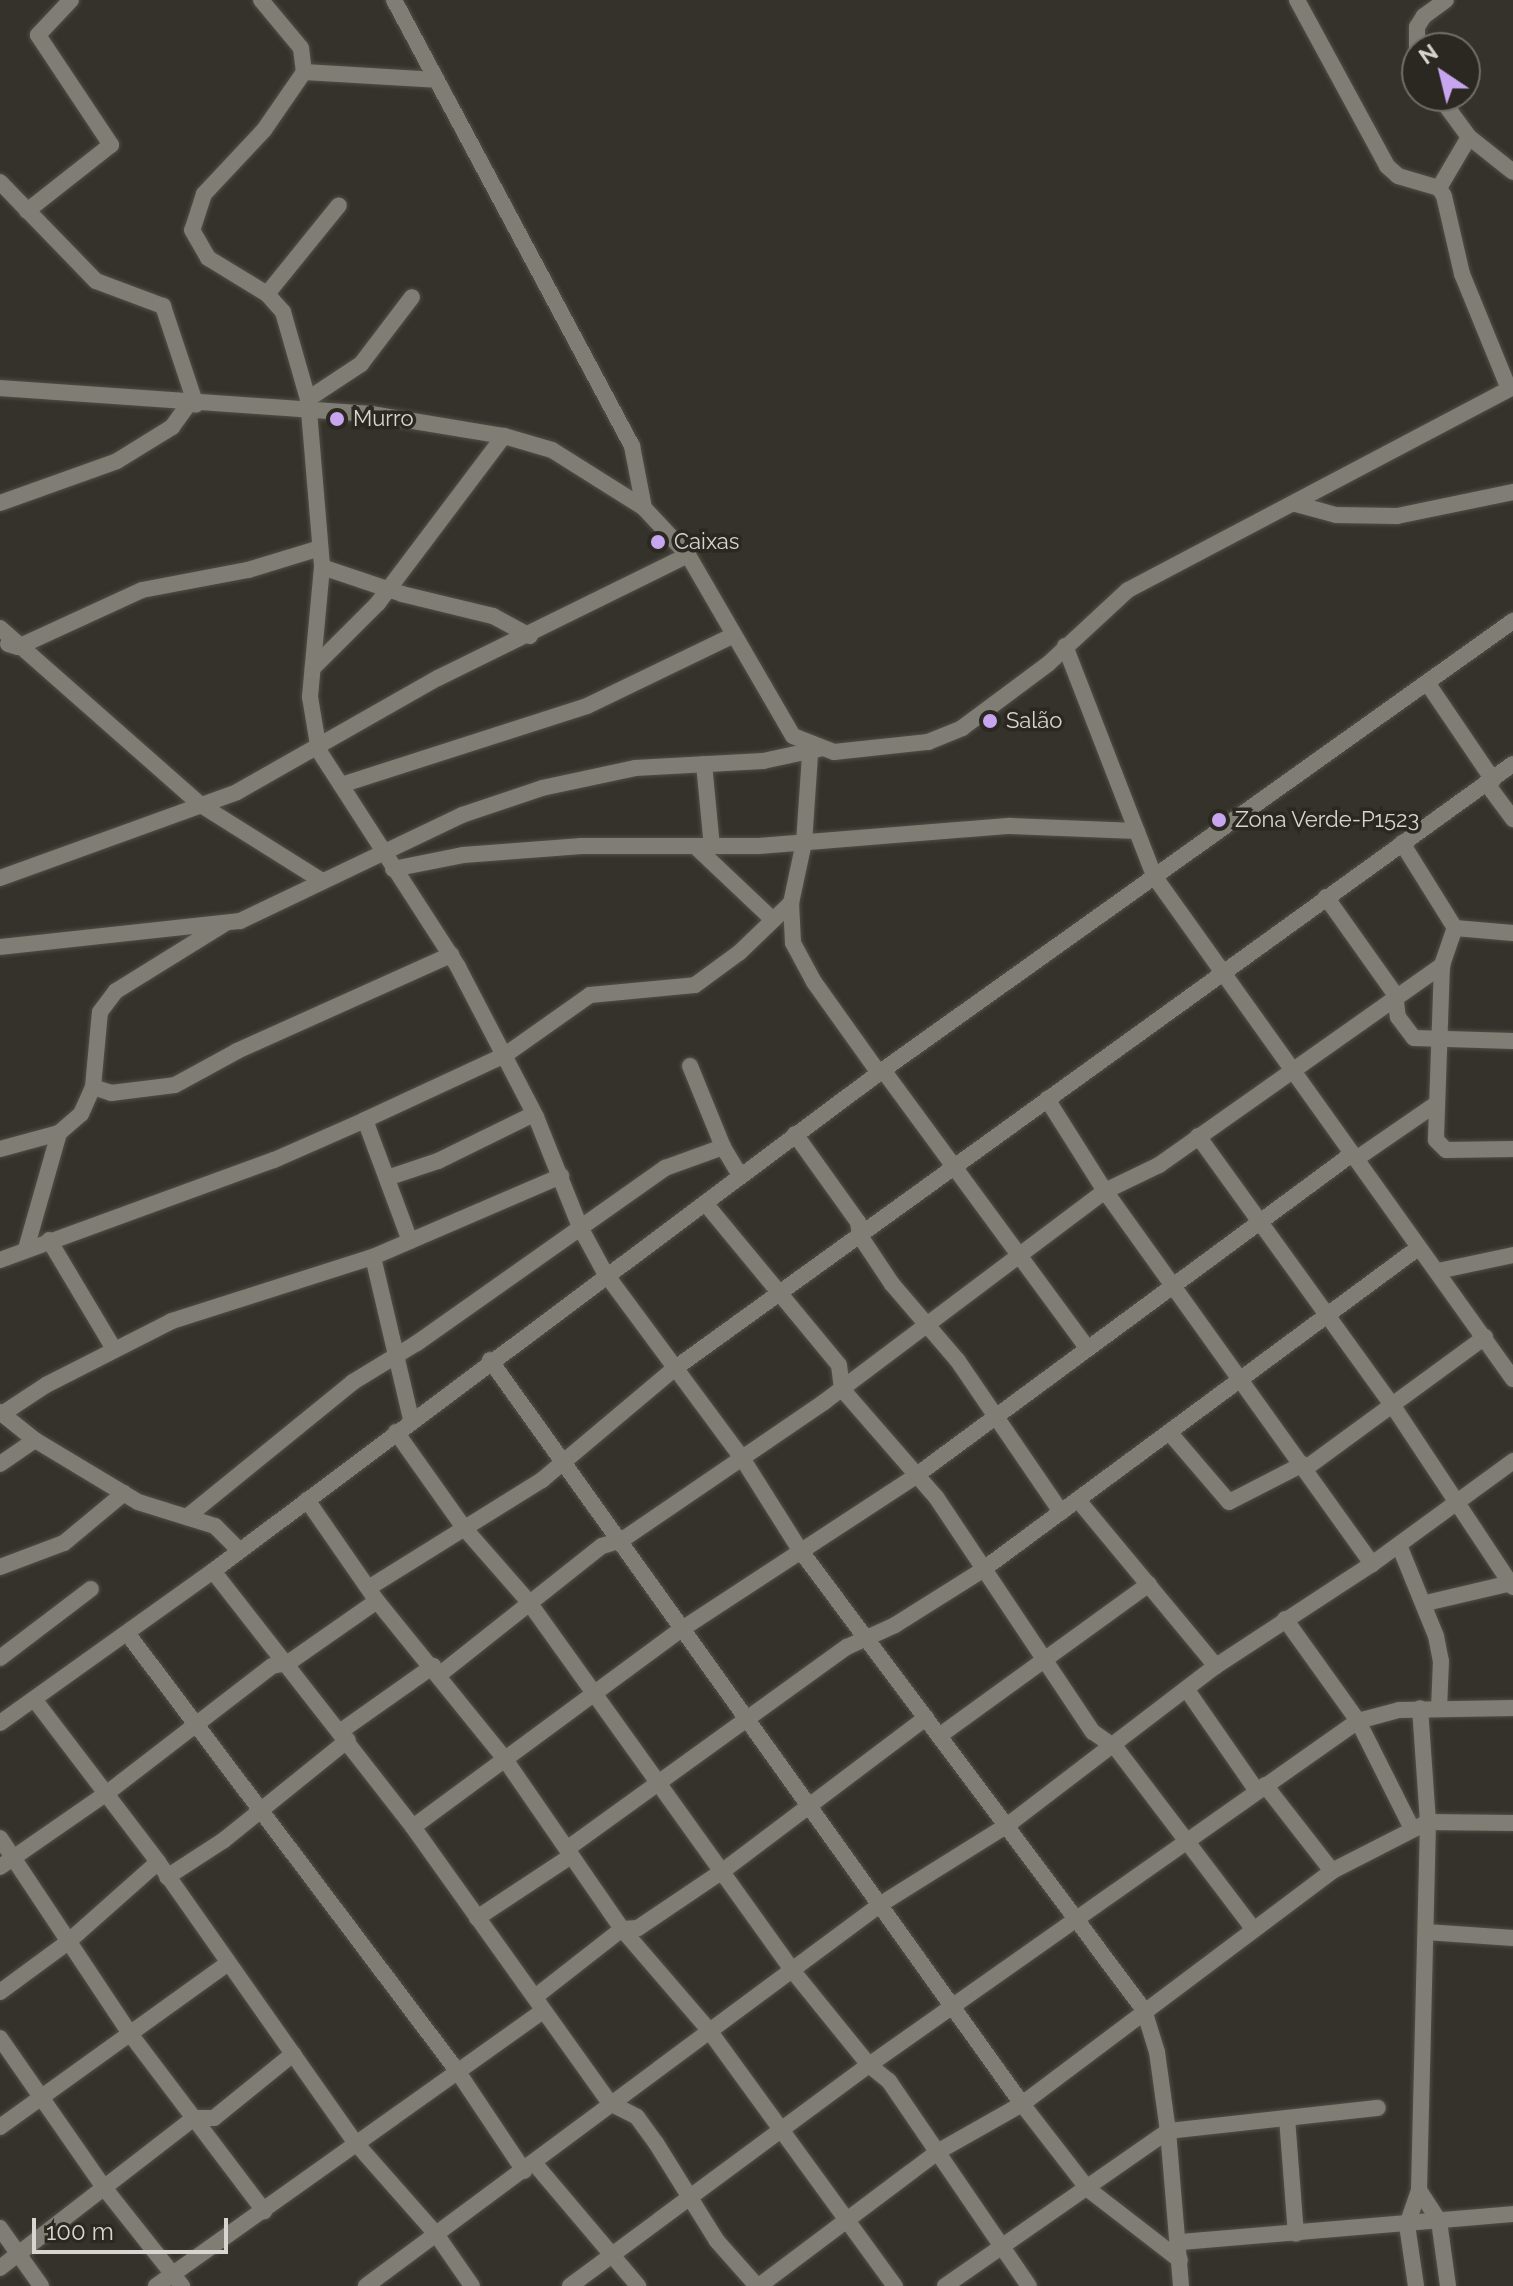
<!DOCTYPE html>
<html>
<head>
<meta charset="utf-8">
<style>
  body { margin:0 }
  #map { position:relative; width:1513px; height:2286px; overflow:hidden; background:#34322a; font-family:Raleway,sans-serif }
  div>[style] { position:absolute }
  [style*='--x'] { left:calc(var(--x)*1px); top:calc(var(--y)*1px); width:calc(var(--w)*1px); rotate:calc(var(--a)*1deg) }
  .roads { filter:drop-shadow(0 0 2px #504e47) drop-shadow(0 0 2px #504e47) }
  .minor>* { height:16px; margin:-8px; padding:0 8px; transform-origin:8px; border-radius:8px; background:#807e74 }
  .dots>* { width:22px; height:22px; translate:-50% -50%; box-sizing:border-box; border:4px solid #2a2820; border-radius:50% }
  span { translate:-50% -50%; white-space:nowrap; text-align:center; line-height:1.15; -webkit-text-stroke:7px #2a2820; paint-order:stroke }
  .poi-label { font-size:22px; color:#d6d5d0 }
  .left { translate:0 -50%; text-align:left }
  .north { position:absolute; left:1401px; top:32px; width:80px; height:80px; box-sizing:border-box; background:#2a2820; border:2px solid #6f6d66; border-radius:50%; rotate:325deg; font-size:22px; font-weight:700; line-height:32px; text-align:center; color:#d6d5d0 }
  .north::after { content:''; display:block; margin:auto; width:28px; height:36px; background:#c7a6ef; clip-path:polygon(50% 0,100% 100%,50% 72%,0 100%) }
  .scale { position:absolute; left:32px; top:2218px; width:196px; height:36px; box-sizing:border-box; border:4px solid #d6d5d0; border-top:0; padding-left:10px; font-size:24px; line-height:28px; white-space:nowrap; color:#d6d5d0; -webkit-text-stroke:6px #2a2820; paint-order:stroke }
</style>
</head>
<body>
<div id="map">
  <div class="roads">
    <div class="minor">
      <i style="--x:261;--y:0;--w:62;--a:50.2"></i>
      <i style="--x:301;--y:48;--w:24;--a:83"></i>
      <i style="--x:304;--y:72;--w:70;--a:124.6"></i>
      <i style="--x:264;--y:130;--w:88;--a:133.2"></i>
      <i style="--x:204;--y:194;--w:38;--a:108"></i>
      <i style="--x:192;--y:230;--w:32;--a:60"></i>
      <i style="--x:208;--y:258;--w:69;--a:31.4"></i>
      <i style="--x:267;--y:294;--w:24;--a:48"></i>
      <i style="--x:283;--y:312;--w:91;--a:74"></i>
      <i style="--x:308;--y:399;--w:169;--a:85.2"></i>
      <i style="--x:322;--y:567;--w:131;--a:95.3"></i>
      <i style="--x:310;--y:697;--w:55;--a:80.5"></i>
      <i style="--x:319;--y:751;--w:257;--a:57.2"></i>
      <i style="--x:458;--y:967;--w:169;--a:62.5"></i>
      <i style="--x:536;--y:1117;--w:118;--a:68.2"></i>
      <i style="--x:580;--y:1227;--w:52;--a:61.5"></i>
      <i style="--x:605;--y:1273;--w:230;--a:53.5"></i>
      <i style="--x:742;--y:1458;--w:109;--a:57.8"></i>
      <i style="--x:800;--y:1550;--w:574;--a:53.21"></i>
      <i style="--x:1144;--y:2010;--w:44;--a:72.8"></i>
      <i style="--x:1157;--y:2052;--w:80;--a:82.1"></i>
      <i style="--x:1168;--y:2131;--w:156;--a:85.2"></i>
      <i style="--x:394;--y:0;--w:506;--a:61.91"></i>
      <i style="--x:632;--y:446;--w:63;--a:79"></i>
      <i style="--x:1297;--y:0;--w:189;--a:61.5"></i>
      <i style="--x:1387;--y:166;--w:15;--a:42"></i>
      <i style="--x:1398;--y:176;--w:43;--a:16.3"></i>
      <i style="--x:1439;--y:188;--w:9;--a:58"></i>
      <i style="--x:1444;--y:196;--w:80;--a:77"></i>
      <i style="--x:1462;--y:274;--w:124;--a:67.8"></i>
      <i style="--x:1417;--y:48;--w:21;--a:-90"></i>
      <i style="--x:1417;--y:27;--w:13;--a:-58"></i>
      <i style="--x:1424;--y:16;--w:27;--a:-36"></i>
      <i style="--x:304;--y:72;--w:133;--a:3.4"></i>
      <i style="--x:1439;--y:96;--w:51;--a:53.8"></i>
      <i style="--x:1469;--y:137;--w:56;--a:38.5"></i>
      <i style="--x:0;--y:182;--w:138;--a:45.9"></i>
      <i style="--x:96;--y:281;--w:72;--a:20.5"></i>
      <i style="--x:163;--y:306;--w:104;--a:71.6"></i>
      <i style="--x:1439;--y:188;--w:59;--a:-59.5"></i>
      <i style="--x:27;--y:211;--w:107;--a:-38.2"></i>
      <i style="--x:111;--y:145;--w:132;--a:-123.6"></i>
      <i style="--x:38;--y:35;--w:48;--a:-46.7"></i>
      <i style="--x:267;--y:294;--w:114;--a:-51"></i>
      <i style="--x:0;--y:388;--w:372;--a:4"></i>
      <i style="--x:371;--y:414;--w:135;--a:9.4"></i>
      <i style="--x:504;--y:436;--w:50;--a:16.3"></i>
      <i style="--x:552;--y:450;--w:109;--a:32.2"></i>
      <i style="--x:644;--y:508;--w:64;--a:46.9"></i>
      <i style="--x:688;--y:555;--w:209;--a:59.9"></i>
      <i style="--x:793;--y:736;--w:44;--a:21.3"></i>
      <i style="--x:834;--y:752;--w:95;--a:-6.1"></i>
      <i style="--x:928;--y:742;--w:37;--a:-22"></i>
      <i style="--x:962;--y:728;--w:107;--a:-36.7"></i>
      <i style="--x:1048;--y:664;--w:109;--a:-42.8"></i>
      <i style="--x:1128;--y:590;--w:435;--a:-27.8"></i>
      <i style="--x:308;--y:399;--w:64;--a:-33.4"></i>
      <i style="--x:361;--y:364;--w:84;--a:-52.7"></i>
      <i style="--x:0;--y:503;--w:124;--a:-19.7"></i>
      <i style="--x:117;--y:461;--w:65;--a:-31.7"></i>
      <i style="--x:172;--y:427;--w:29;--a:-54"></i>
      <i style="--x:1296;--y:504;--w:41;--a:15.4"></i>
      <i style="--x:1336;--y:515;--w:61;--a:0.9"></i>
      <i style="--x:1397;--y:516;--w:118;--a:-11.7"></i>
      <i style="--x:322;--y:567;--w:84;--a:18.6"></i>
      <i style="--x:402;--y:594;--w:94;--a:13.6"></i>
      <i style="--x:493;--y:616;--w:42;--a:28.4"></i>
      <i style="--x:0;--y:628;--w:268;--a:41.4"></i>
      <i style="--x:201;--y:805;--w:143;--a:32.1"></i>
      <i style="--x:8;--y:644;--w:10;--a:17"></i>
      <i style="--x:18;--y:647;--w:136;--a:-24.7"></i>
      <i style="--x:142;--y:590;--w:108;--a:-10.7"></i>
      <i style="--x:248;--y:570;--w:75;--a:-17"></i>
      <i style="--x:1065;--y:646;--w:247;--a:68.8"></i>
      <i style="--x:1154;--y:876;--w:618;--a:54.48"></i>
      <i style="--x:313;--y:668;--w:92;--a:-45"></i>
      <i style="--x:378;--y:603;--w:209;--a:-53"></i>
      <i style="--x:1428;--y:684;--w:116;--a:55.9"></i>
      <i style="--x:810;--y:755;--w:87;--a:93.9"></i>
      <i style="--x:804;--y:842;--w:62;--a:102"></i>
      <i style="--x:791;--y:903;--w:40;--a:87.1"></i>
      <i style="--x:793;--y:943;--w:44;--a:61.7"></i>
      <i style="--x:814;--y:982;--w:112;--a:54.5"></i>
      <i style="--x:704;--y:764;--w:83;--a:84.5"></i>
      <i style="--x:1487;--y:784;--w:44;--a:53.4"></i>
      <i style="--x:341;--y:785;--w:258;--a:-17.8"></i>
      <i style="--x:587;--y:706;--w:161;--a:-25.8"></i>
      <i style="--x:1402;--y:843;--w:100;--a:58.1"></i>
      <i style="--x:1455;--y:928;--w:58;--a:4.9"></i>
      <i style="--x:698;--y:849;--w:103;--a:43.4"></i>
      <i style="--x:393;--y:869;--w:71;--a:-11.3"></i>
      <i style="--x:463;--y:855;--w:119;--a:-4.3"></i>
      <i style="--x:582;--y:846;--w:177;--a:0"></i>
      <i style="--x:759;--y:846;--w:252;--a:-4.6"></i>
      <i style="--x:1010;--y:826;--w:127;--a:2.3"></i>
      <i style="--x:0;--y:878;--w:252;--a:-19.9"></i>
      <i style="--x:237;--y:792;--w:231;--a:-29.6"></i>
      <i style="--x:438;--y:678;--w:279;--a:-26.2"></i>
      <i style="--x:1326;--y:897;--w:119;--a:54.6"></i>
      <i style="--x:1395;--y:994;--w:23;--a:83"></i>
      <i style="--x:1398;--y:1017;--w:26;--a:53"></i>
      <i style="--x:1414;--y:1038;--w:99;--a:1.7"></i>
      <i style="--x:0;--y:947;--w:241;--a:-6.2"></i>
      <i style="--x:240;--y:921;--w:246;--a:-25.5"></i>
      <i style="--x:462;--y:815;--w:84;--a:-18.6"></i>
      <i style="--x:542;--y:788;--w:95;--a:-12.1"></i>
      <i style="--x:635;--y:768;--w:128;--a:-3.1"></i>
      <i style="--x:763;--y:761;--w:57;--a:-12.1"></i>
      <i style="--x:1442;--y:965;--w:175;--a:92"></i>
      <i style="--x:1436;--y:1140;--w:14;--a:45"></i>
      <i style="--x:1446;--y:1150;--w:67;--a:-0.9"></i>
      <i style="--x:690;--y:1066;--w:87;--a:67.8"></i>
      <i style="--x:883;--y:1070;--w:345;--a:53.7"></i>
      <i style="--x:93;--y:1087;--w:19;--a:18"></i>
      <i style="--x:111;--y:1093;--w:64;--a:-7.1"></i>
      <i style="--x:175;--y:1085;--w:71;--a:-28.7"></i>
      <i style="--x:237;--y:1051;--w:235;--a:-24.2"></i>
      <i style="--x:1047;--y:1099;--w:109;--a:57.8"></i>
      <i style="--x:1105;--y:1191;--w:459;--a:54.4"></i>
      <i style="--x:365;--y:1120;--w:129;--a:69.6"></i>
      <i style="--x:795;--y:1134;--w:108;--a:54.4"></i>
      <i style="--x:858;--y:1222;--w:14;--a:82"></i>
      <i style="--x:860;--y:1236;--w:58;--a:56.3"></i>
      <i style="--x:892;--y:1284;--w:101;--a:49.4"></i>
      <i style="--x:958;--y:1361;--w:183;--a:55.7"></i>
      <i style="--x:1198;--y:1136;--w:333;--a:54.2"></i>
      <i style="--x:1393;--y:1406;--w:217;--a:56.5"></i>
      <i style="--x:0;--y:1149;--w:61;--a:-15.2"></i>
      <i style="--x:59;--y:1133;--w:29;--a:-41"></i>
      <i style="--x:81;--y:1114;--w:30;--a:-66"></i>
      <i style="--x:93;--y:1087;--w:75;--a:-84.7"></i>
      <i style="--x:100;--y:1012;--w:26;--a:-53"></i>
      <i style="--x:116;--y:991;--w:127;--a:-31.8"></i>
      <i style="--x:1356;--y:1159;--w:97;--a:-34.5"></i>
      <i style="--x:387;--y:1178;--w:54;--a:-18.4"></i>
      <i style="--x:438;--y:1161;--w:107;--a:-26.1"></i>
      <i style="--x:705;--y:1203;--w:210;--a:50.4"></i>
      <i style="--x:839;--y:1365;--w:24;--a:83"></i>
      <i style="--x:842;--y:1389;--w:143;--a:49"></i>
      <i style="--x:936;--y:1497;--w:283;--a:56.3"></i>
      <i style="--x:1093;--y:1732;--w:28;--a:35"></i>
      <i style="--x:1116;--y:1748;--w:225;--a:52.8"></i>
      <i style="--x:49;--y:1240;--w:127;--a:59.2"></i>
      <i style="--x:26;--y:1249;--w:121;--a:-74.1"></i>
      <i style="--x:373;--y:1257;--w:166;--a:76.8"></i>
      <i style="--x:0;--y:1260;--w:292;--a:-20.1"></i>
      <i style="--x:274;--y:1160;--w:99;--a:-23.7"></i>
      <i style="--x:365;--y:1120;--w:154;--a:-24.9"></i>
      <i style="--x:505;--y:1055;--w:104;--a:-35.2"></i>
      <i style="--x:590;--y:995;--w:105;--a:-5.4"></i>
      <i style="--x:695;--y:985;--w:56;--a:-36.3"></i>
      <i style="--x:740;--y:952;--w:71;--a:-43.9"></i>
      <i style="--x:1438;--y:1271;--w:77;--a:-12"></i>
      <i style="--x:490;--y:1360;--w:915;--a:54.43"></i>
      <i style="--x:1022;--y:2104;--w:108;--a:52.2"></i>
      <i style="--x:1088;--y:2189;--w:116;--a:37.7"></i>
      <i style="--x:0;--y:1412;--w:45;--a:38.7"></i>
      <i style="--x:35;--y:1440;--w:120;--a:31"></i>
      <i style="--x:138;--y:1502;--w:81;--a:17.3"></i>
      <i style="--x:215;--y:1526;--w:35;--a:45"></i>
      <i style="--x:2;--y:1414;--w:53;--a:-33.4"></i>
      <i style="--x:46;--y:1385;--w:141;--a:-26.9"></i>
      <i style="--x:172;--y:1321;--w:211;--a:-17.7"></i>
      <i style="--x:373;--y:1257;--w:205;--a:-23.3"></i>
      <i style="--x:396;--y:1432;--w:119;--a:54.6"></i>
      <i style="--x:465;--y:1529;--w:96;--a:48.8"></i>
      <i style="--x:528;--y:1601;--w:454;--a:54.4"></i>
      <i style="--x:792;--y:1970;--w:122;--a:51"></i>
      <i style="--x:869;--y:2065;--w:26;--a:39"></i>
      <i style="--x:889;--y:2081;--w:248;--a:55.7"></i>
      <i style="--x:1169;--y:1432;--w:92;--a:49.4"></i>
      <i style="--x:1229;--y:1502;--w:83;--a:-27.2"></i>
      <i style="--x:0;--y:1464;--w:42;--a:-34.4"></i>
      <i style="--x:1306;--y:1468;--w:222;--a:-36.2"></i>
      <i style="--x:307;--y:1500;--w:123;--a:55.3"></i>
      <i style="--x:377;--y:1601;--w:202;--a:51"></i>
      <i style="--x:504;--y:1758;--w:208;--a:55.4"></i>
      <i style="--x:622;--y:1929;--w:132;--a:49.3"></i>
      <i style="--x:708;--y:2029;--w:318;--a:54"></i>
      <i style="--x:1078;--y:1500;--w:216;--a:50.3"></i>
      <i style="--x:187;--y:1517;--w:214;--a:-39.1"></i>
      <i style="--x:353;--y:1382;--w:75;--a:-31.4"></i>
      <i style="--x:417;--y:1343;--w:304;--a:-35.2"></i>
      <i style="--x:665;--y:1168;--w:62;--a:-19.9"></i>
      <i style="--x:723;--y:1147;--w:33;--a:59"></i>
      <i style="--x:1399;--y:1545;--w:98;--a:67.9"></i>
      <i style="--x:1436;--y:1636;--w:25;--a:79"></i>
      <i style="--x:1441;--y:1661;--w:48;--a:92.4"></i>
      <i style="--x:0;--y:1567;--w:68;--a:-20.6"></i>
      <i style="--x:64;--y:1543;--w:78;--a:-39.8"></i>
      <i style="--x:213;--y:1571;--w:325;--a:52"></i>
      <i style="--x:413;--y:1827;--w:339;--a:54.5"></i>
      <i style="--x:610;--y:2103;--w:30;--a:27"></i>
      <i style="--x:637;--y:2117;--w:32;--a:54"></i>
      <i style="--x:656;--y:2143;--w:115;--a:58.1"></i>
      <i style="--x:717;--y:2241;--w:60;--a:48.4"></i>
      <i style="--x:370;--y:1587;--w:203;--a:-31.9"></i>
      <i style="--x:542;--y:1480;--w:172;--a:-40.1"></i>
      <i style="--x:674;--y:1369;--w:1034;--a:-35.8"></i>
      <i style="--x:1426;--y:1603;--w:87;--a:-13.2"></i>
      <i style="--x:1285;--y:1619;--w:125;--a:54.4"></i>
      <i style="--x:1358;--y:1721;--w:121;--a:63.4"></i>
      <i style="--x:127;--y:1633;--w:550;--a:52.98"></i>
      <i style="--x:458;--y:2072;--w:119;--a:56.3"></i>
      <i style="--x:0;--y:1658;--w:114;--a:-37.2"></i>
      <i style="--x:439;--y:1675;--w:208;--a:-38.4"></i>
      <i style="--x:602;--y:1546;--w:21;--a:-17"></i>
      <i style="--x:622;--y:1540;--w:245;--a:-34.3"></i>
      <i style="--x:824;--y:1402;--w:351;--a:-36.9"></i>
      <i style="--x:1105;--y:1191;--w:60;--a:-25.7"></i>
      <i style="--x:1159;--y:1165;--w:347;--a:-35.2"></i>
      <i style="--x:1442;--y:965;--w:39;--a:-71"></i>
      <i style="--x:1187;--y:1690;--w:123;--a:55.3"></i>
      <i style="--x:34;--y:1699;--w:205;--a:52.7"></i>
      <i style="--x:158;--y:1862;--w:341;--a:54.9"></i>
      <i style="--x:354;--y:2141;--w:124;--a:48.6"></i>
      <i style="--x:436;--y:2234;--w:63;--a:55.3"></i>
      <i style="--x:0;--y:1723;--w:262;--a:-35.5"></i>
      <i style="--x:213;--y:1571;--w:837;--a:-36.79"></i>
      <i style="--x:883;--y:1070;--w:774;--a:-35.48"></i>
      <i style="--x:341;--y:1731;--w:113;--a:-35.2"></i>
      <i style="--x:939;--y:1736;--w:259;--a:-35.9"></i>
      <i style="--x:1265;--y:1785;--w:109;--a:52.1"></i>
      <i style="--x:413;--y:1827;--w:334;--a:-36.4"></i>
      <i style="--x:682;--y:1629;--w:277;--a:-33.2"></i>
      <i style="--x:914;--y:1477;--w:544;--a:-36.41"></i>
      <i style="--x:0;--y:1838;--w:237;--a:56.4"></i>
      <i style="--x:131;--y:2035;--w:221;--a:52.9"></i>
      <i style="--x:568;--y:1848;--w:344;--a:-35.8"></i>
      <i style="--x:847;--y:1647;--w:53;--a:-24.6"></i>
      <i style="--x:895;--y:1625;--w:102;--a:-32.1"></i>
      <i style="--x:981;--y:1571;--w:543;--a:-36.47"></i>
      <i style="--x:0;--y:1867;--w:130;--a:-34.7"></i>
      <i style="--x:107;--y:1793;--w:208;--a:-37.6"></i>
      <i style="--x:272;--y:1666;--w:16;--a:-11"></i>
      <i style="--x:288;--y:1663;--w:108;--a:-34.9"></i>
      <i style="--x:167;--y:1877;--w:68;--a:-33"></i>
      <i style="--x:224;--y:1840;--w:159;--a:-38.9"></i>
      <i style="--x:477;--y:1918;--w:113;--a:-33.4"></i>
      <i style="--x:1426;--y:1932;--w:87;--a:3.9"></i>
      <i style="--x:0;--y:1992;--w:84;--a:-36.3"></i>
      <i style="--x:68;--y:1942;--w:120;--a:-41.6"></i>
      <i style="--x:535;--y:1997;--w:110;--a:-38"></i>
      <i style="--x:622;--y:1929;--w:16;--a:-4"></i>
      <i style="--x:638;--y:1928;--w:104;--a:-34"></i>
      <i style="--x:724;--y:1870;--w:253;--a:-37"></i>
      <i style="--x:0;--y:2038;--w:179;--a:55.2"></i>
      <i style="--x:102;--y:2185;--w:129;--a:51.6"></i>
      <i style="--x:1287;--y:2118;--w:116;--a:85.6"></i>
      <i style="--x:0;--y:2127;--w:281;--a:-35.7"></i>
      <i style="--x:535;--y:2164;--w:160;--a:49.8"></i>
      <i style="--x:1419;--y:2190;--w:37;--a:57"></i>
      <i style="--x:1439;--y:2221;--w:66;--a:82.1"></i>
      <i style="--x:0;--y:2228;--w:71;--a:54.7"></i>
      <i style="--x:1180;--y:2242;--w:334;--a:-4.8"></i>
      <i style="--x:0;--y:2268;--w:245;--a:-37.7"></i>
      <i style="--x:194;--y:2118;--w:20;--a:0"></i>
      <i style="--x:214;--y:2118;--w:102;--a:-39"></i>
      <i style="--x:156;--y:2286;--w:475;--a:-35.4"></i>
      <i style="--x:366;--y:2286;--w:641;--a:-36.57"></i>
      <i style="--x:881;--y:1904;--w:151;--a:-32"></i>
      <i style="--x:1009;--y:1824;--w:260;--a:-37.4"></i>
      <i style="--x:1216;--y:1666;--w:186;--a:-33.2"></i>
      <i style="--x:1372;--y:1564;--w:175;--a:-36.1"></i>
      <i style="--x:570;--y:2286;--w:372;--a:-36.5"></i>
      <i style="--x:869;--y:2065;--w:598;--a:-35.13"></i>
      <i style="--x:1358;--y:1721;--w:42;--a:-15"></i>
      <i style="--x:1399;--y:1710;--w:114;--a:-1"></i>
      <i style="--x:759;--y:2286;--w:225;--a:-36.9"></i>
      <i style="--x:939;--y:2151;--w:95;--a:-29.5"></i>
      <i style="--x:1022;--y:2104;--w:388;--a:-36.9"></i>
      <i style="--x:1332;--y:1871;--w:108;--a:-27"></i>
      <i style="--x:1428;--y:1822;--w:85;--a:0.7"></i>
      <i style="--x:945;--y:2286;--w:272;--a:-34.8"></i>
      <i style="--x:1168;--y:2131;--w:211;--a:-6.3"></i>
      <i style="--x:1416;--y:2286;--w:62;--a:-98.4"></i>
      <i style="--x:1407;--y:2225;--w:37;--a:-71"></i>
      <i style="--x:1419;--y:2190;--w:368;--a:-88.6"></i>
      <i style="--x:1428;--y:1822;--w:114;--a:-94"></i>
    </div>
  </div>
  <div class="dots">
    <i style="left:337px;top:419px;background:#c7a6ef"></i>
    <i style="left:658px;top:542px;background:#c7a6ef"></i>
    <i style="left:990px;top:721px;background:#c7a6ef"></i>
    <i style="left:1219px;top:820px;background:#c7a6ef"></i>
  </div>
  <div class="poi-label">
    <span class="left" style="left:353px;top:419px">Murro</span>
    <span class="left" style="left:674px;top:542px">Caixas</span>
    <span class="left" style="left:1006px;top:721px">Salão</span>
    <span class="left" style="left:1235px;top:820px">Zona Verde-P1523</span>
  </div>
  <div class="north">N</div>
  <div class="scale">100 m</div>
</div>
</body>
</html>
